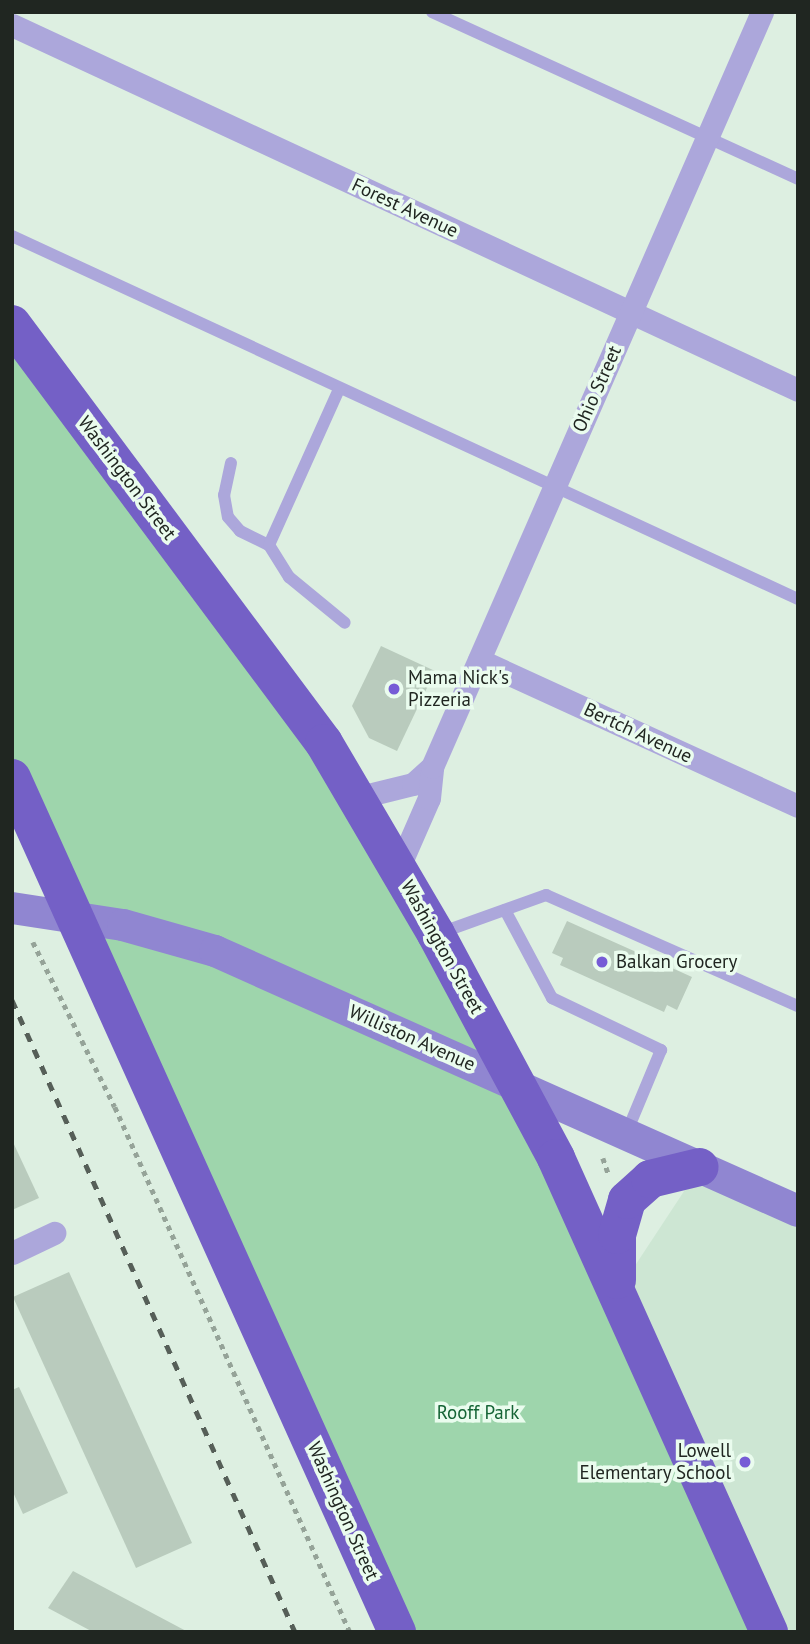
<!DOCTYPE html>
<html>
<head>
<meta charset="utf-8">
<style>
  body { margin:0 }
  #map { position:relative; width:810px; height:1644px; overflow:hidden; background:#ddefe1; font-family:"PT Sans",sans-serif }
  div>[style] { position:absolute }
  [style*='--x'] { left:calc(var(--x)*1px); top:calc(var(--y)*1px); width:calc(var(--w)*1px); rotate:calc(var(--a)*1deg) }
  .built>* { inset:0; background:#cde6d3 }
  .green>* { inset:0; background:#9ed5ac }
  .building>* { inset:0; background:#b9cbbd }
  .path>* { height:4.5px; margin-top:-2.25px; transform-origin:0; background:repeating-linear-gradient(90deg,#95a398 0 5px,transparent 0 10px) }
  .service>* { height:12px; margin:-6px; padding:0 6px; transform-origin:6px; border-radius:6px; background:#aca7db }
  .minor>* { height:23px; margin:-11.5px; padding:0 11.5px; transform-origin:11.5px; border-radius:11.5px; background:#aca7db }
  .secondary>* { height:32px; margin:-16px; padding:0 16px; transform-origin:16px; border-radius:16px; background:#9086d1 }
  .trunk>* { height:38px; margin:-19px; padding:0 19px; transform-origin:19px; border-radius:19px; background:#7460c6 }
  .rail>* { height:5px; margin-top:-2.5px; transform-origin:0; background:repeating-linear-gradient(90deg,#565f58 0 9px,transparent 0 18px) }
  .dots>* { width:19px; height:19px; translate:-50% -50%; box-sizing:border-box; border:4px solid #eafcee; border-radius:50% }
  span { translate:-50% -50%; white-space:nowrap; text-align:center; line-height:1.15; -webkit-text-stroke:7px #eafcee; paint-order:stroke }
  .street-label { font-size:19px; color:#202621 }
  .poi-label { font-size:19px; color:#202621 }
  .left { translate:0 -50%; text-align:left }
  .right { translate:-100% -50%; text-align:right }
  .park-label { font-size:19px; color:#156435 }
  .frame { position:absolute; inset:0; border:14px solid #202621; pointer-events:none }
</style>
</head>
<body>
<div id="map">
  <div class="built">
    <i style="clip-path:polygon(700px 1167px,798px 1212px,798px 1632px,769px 1632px,617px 1293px)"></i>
  </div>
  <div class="green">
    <i style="clip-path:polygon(12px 320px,436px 934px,766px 1632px,387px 1632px,12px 798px)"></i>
  </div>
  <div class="building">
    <i style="clip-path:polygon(381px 646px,435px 671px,397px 751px,369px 738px,352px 706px)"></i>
    <i style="clip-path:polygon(567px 921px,692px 977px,677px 1010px,667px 1005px,664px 1012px,560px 965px,563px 958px,552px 953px)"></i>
    <i style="clip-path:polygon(12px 1140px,39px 1198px,12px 1210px)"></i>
    <i style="clip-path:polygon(69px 1272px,192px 1543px,136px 1568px,13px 1297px)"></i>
    <i style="clip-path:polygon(19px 1387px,68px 1493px,23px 1514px,12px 1490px,12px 1390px)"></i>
    <i style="clip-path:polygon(73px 1571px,188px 1632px,93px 1632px,48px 1608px)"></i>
  </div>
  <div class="path">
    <i style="--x:33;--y:942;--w:184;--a:63.6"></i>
    <i style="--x:115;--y:1107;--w:575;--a:65.89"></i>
    <i style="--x:603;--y:1158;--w:18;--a:71"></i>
  </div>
  <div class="service">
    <i style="--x:432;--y:12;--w:402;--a:24.5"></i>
    <i style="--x:12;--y:236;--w:866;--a:24.79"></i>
    <i style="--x:231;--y:463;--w:33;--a:102"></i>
    <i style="--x:224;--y:495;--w:22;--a:80"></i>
    <i style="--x:228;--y:517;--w:18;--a:49"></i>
    <i style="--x:240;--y:531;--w:32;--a:26"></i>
    <i style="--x:269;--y:545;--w:38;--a:58"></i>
    <i style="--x:289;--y:577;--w:72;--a:39.4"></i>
    <i style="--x:269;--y:545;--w:171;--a:-65.8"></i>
    <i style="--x:505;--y:910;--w:100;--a:61.9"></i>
    <i style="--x:552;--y:998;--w:121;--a:25.5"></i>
    <i style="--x:661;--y:1050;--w:91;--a:112.6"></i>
    <i style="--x:440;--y:933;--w:113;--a:-19.7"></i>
    <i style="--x:546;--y:895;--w:275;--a:23.8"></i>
  </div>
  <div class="minor">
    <i style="--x:12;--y:25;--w:867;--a:24.91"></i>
    <i style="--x:479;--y:660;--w:351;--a:24.6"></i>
    <i style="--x:356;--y:798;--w:59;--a:-13.8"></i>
    <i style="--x:413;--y:784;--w:25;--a:-42"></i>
    <i style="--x:398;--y:869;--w:77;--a:-66.4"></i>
    <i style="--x:429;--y:798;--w:31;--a:-84"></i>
    <i style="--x:432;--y:767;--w:824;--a:-66.39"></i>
    <i style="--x:12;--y:1253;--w:47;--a:-25.5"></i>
  </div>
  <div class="secondary">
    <i style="--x:12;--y:908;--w:112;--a:8.7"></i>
    <i style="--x:123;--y:925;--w:96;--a:15.8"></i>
    <i style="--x:215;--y:951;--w:638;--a:24.04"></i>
  </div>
  <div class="trunk">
    <i style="--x:12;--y:324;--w:522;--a:53.33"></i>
    <i style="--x:324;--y:743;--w:221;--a:59.6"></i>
    <i style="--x:436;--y:934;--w:254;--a:61.8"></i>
    <i style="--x:556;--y:1158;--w:520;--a:65.8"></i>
    <i style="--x:12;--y:778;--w:937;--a:65.73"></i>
    <i style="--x:617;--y:1280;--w:45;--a:-90"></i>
    <i style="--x:617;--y:1235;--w:36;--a:-74"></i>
    <i style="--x:627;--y:1200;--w:31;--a:-42"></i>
    <i style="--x:650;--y:1179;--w:51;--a:-13.5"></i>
  </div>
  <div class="rail">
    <i style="--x:12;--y:1000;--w:692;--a:65.88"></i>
  </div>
  <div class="dots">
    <i style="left:394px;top:689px;background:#765cd6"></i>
    <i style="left:602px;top:962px;background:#765cd6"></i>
    <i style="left:745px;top:1462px;background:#765cd6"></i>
  </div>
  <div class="street-label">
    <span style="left:405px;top:208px;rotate:25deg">Forest Avenue</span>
    <span style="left:597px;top:389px;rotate:-66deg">Ohio Street</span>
    <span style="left:127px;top:478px;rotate:53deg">Washington Street</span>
    <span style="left:638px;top:733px;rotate:25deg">Bertch Avenue</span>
    <span style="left:442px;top:947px;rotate:61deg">Washington Street</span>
    <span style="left:412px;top:1038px;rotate:24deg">Williston Avenue</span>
    <span style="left:343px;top:1511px;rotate:66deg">Washington Street</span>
  </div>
  <div class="poi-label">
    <span class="left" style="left:408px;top:689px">Mama Nick's<br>Pizzeria</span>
    <span class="left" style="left:616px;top:962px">Balkan Grocery</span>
    <span class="right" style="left:731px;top:1462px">Lowell<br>Elementary School</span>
  </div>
  <div class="park-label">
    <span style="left:478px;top:1413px">Rooff Park</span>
  </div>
  <div class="frame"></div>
</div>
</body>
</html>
